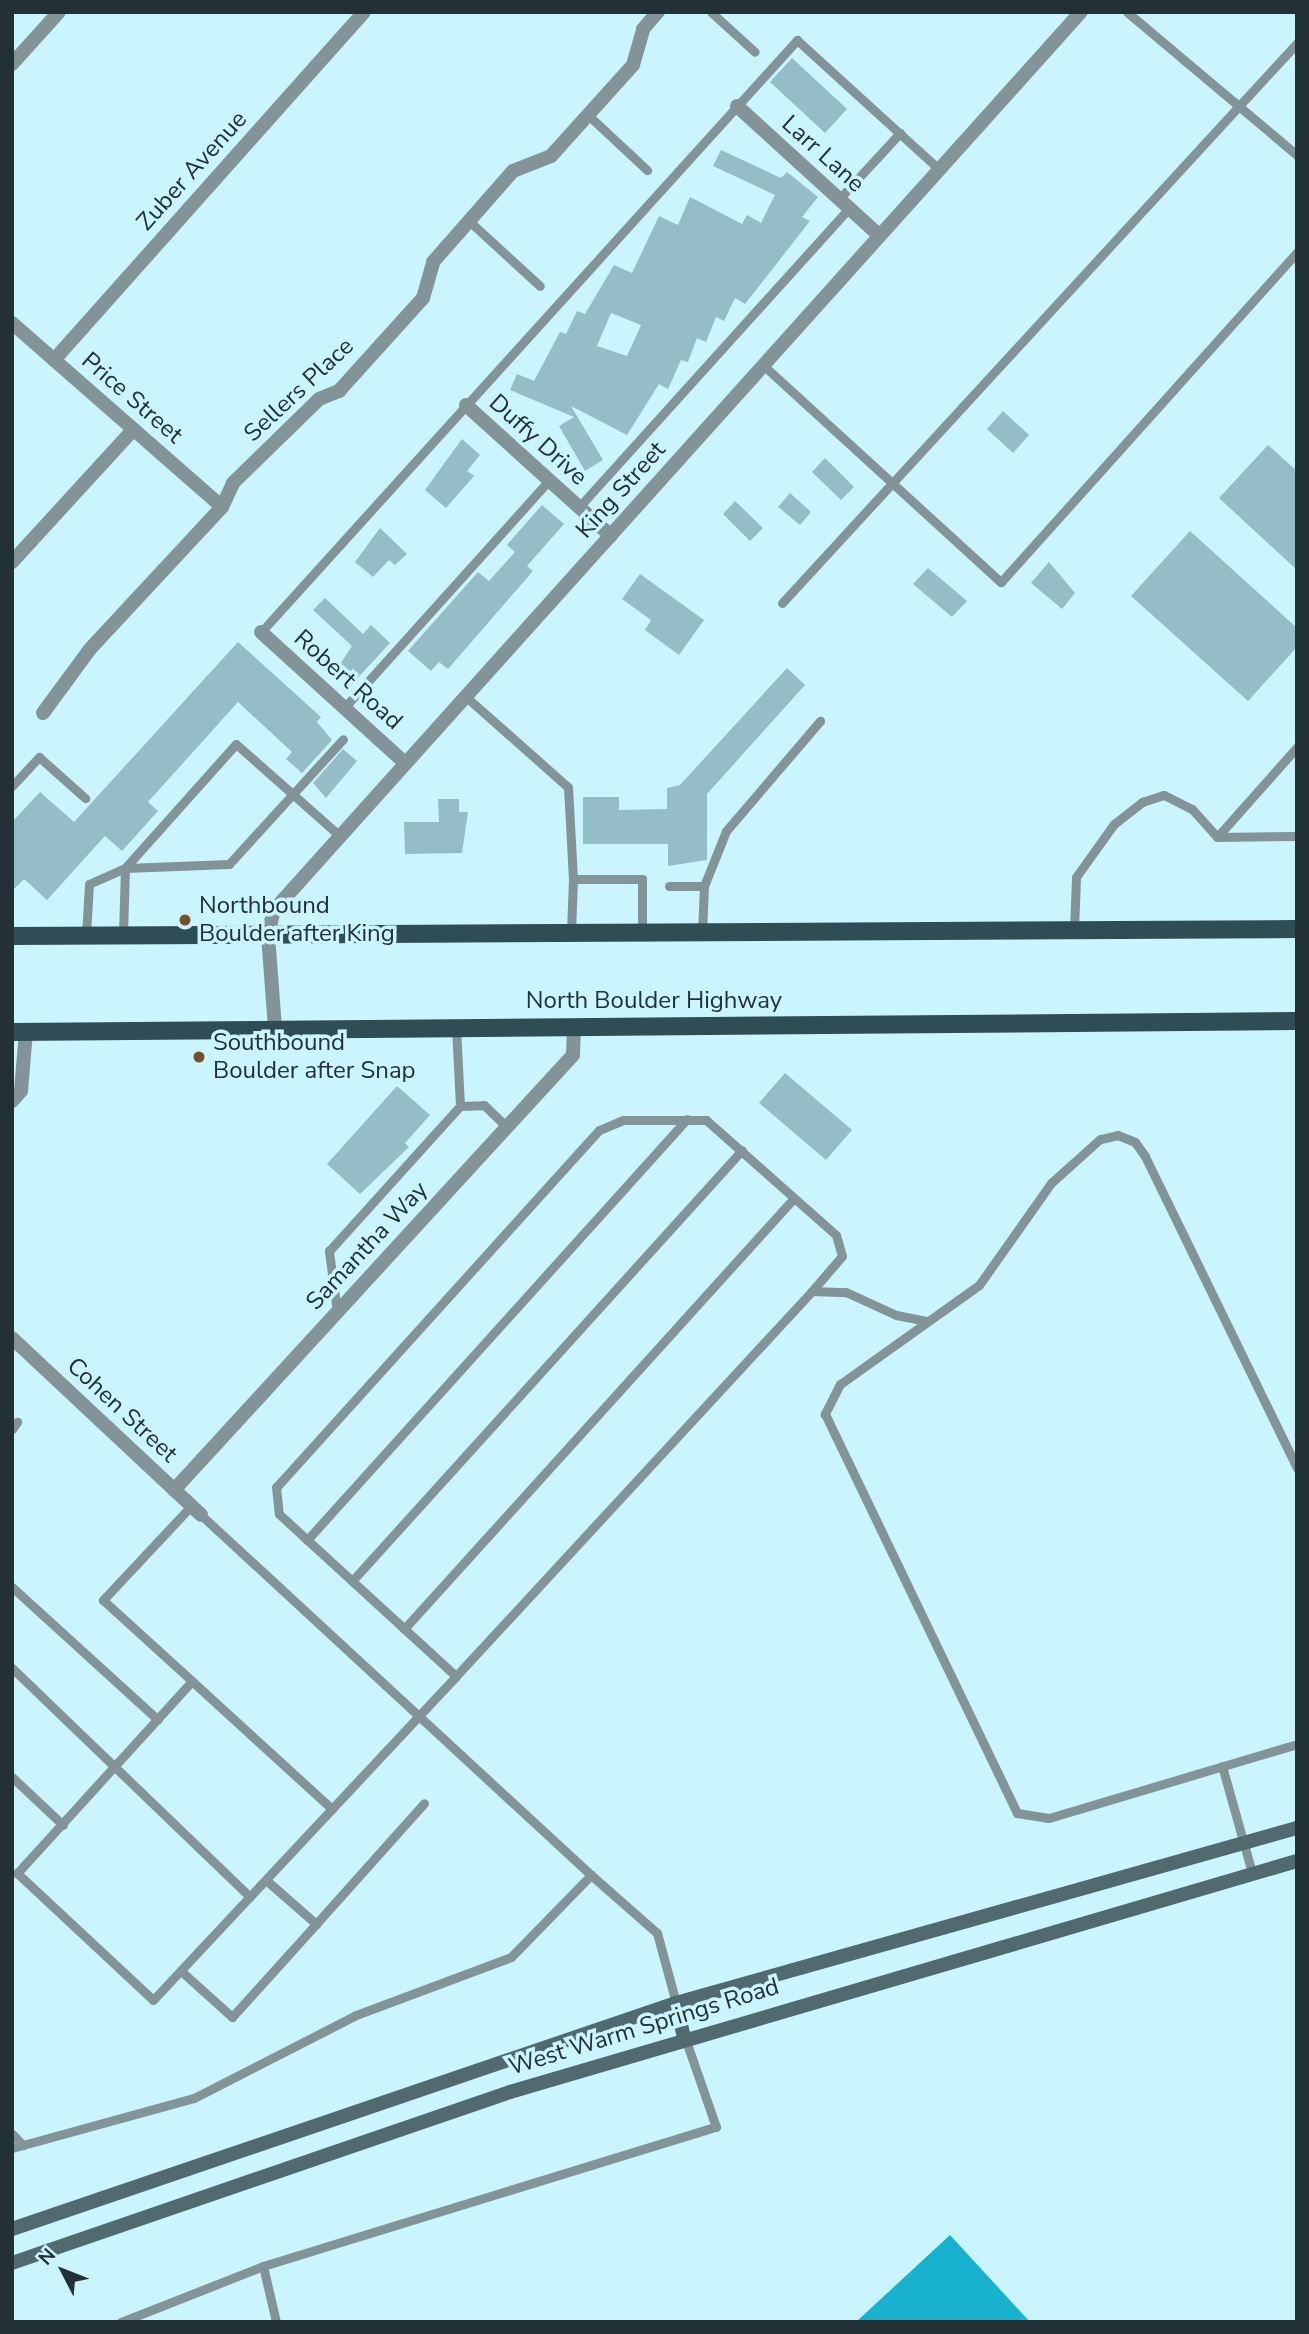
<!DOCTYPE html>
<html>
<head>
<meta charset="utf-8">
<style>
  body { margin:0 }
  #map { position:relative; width:1309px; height:2334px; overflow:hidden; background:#caf4fe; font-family:"Nunito Sans",sans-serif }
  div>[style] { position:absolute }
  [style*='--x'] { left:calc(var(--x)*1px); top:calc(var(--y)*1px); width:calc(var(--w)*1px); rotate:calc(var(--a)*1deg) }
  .water>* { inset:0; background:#19b2ce }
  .building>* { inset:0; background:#94bdc7 }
  .lane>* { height:9px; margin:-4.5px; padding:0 4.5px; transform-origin:4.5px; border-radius:4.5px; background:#839498 }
  .street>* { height:14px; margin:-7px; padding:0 7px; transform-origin:7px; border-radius:7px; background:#839498 }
  .secondary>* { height:14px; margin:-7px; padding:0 7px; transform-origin:7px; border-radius:7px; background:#516a70 }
  .primary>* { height:18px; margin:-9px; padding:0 9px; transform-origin:9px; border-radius:9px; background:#2e4d55 }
  .dots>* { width:19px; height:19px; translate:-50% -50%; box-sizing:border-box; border:4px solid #caf4fe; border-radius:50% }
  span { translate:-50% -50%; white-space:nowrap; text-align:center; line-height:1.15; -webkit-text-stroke:7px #caf4fe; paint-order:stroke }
  .street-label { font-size:24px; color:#213136 }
  .poi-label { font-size:24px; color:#213136 }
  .left { translate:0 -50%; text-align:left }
  .frame { position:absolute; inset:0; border:14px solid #213136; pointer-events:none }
  .north { position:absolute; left:28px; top:2236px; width:70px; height:70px; -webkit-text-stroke:5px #caf4fe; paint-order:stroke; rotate:312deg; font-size:19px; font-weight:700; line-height:28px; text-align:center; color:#213136 }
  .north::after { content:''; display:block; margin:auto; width:24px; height:32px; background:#213136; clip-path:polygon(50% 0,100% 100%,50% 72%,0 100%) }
</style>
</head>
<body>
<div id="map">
  <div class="water">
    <i style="clip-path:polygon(950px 2235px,1030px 2322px,856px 2322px)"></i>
  </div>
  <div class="building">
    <i style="clip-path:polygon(792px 58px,847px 109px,825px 133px,770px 82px)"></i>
    <i style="clip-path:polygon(evenodd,721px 150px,781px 178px,787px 172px,818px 197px,802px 217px,810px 221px,745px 304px,735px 298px,724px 321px,716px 317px,706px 342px,697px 338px,688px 362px,681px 360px,668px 389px,659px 384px,627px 435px,571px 406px,603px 460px,585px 471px,559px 426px,574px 417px,510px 390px,517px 374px,534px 381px,560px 332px,566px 334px,577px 311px,585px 314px,614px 265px,632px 273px,659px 216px,678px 225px,690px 197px,742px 224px,747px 215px,761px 223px,775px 195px,713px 166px,721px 150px,611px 313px,641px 325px,627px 356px,597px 346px,611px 313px)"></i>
    <i style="clip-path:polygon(1003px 411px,1029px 435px,1013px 453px,987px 429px)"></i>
    <i style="clip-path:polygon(462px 439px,480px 455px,467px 471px,474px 476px,446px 508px,425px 490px)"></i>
    <i style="clip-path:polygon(1268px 445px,1297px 471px,1297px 570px,1219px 498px)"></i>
    <i style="clip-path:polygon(825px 458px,854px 487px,841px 500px,812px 472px)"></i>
    <i style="clip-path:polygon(790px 493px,811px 512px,800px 525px,778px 507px)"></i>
    <i style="clip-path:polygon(735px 501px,763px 528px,750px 541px,723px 514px)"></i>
    <i style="clip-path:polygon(542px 505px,564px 524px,527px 566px,533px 571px,448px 669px,439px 662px,431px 671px,408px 651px,478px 572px,489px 581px,515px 552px,507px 545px)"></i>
    <i style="clip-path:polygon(380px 528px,407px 554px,395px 565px,389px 560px,373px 577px,355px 562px)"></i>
    <i style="clip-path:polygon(1190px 531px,1297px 628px,1297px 647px,1248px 701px,1131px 596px)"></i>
    <i style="clip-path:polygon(1049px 562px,1075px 593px,1062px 609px,1031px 583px)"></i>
    <i style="clip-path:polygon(928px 568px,967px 601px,952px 617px,913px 584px)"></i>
    <i style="clip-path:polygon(640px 574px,704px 620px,679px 655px,645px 630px,651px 620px,622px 599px)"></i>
    <i style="clip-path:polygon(325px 598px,363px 634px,371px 625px,390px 643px,353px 683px,337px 669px,352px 646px,313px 610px)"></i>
    <i style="clip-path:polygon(238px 642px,321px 717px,317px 722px,332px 740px,302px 773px,286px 759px,292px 752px,238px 702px,148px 802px,158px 811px,122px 851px,105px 836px,47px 900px,24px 879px,12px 891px,12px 822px,40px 792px,74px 822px)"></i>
    <i style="clip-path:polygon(787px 668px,805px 685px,707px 794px,707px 860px,668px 866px,668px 844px,583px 844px,583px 797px,619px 797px,619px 810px,667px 809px,667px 788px,680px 785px)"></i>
    <i style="clip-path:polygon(343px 749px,357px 761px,326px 798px,313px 783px)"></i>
    <i style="clip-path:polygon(438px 799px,459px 799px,459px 812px,468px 812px,462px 853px,405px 854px,404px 822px,439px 822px)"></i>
    <i style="clip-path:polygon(785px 1073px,852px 1130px,826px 1160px,759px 1103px)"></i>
    <i style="clip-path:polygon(397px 1086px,430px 1115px,405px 1143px,409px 1147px,360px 1194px,327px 1164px)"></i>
  </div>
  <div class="lane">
    <i style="--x:711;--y:12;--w:59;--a:42.3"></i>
    <i style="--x:1127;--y:12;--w:222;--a:40.1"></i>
    <i style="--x:588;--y:115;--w:81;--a:43"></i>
    <i style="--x:839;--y:199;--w:90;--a:-47.3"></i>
    <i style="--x:469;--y:221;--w:96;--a:42.5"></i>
    <i style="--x:763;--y:365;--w:322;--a:42.4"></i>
    <i style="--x:1001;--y:582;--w:443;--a:-48.1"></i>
    <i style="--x:579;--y:507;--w:403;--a:-47.9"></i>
    <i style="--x:782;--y:603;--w:761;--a:-47.4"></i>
    <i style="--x:261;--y:632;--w:799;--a:-47.84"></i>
    <i style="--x:797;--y:40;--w:192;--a:42.3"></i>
    <i style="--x:465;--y:696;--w:137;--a:41.5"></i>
    <i style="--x:568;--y:787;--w:92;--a:86.9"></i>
    <i style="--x:344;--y:708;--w:307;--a:-48"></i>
    <i style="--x:1297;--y:747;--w:120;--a:131.6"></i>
    <i style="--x:1217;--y:837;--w:80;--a:-0.7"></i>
    <i style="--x:12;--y:786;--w:40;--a:-47"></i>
    <i style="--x:39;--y:757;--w:62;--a:41.7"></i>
    <i style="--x:669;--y:886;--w:35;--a:0"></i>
    <i style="--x:704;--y:886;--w:46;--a:92.5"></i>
    <i style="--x:704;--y:886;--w:59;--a:-68.2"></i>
    <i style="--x:726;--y:831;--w:145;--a:-49.5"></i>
    <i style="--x:1074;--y:930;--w:53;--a:-87.8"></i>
    <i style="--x:1076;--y:877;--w:65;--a:-54.4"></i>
    <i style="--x:1114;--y:824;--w:36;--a:-38"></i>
    <i style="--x:1142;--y:802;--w:23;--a:-18"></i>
    <i style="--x:1164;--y:795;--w:31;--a:27"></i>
    <i style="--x:1192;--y:809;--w:38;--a:48"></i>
    <i style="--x:571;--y:933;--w:54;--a:-87.9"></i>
    <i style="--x:573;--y:879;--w:69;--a:0"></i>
    <i style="--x:642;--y:879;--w:53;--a:90"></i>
    <i style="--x:86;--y:935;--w:51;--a:-86.6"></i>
    <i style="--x:89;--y:884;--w:39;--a:-24"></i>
    <i style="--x:125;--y:868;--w:104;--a:-2.2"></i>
    <i style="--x:229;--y:864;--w:169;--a:-47.6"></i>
    <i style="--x:123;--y:935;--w:67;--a:-88.3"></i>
    <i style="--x:125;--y:868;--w:166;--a:-48.2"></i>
    <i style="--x:236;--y:744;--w:137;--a:41.5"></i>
    <i style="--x:460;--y:1106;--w:24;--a:-2"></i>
    <i style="--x:484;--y:1105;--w:32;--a:44"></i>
    <i style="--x:812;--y:1291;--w:34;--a:2"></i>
    <i style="--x:846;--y:1292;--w:55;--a:24.7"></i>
    <i style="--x:896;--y:1315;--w:32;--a:11"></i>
    <i style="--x:337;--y:1312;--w:62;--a:-97.5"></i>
    <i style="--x:329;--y:1251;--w:195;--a:-47.9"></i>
    <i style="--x:460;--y:1106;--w:79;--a:-92.9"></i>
    <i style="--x:12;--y:1429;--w:9;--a:-54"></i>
    <i style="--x:1297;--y:1468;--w:347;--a:-116"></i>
    <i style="--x:1145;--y:1156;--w:17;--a:-126"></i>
    <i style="--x:1135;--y:1142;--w:18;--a:-158"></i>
    <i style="--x:1118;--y:1135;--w:18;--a:167"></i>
    <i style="--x:1100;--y:1139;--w:66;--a:138.1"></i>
    <i style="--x:1051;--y:1183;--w:125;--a:125.2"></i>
    <i style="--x:979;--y:1285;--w:171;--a:144.5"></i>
    <i style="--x:840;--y:1384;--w:34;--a:117"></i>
    <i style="--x:825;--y:1414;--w:443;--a:64.3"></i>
    <i style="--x:1017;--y:1813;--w:32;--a:9"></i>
    <i style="--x:1049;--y:1818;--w:259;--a:-16.6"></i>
    <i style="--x:191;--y:1506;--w:129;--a:133.1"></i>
    <i style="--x:103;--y:1600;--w:120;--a:42.3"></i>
    <i style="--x:201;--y:1515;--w:531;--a:42.71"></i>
    <i style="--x:307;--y:1540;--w:567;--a:-47.93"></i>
    <i style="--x:352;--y:1581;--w:581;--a:-47.86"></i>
    <i style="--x:12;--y:1587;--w:197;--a:42.3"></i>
    <i style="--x:404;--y:1629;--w:581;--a:-47.86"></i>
    <i style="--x:12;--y:1668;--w:330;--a:43.9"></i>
    <i style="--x:1222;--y:1766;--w:111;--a:74.3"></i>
    <i style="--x:12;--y:1777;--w:70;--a:43.3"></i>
    <i style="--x:332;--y:1809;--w:190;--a:-137.6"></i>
    <i style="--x:192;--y:1681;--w:260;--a:132.3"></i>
    <i style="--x:17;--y:1873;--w:186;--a:43"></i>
    <i style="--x:153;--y:2000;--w:444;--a:-46.9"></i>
    <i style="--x:456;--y:1676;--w:524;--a:-47.24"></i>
    <i style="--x:812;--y:1291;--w:46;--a:-49.4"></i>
    <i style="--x:842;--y:1256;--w:22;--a:-106"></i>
    <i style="--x:836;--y:1235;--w:174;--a:-138.5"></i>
    <i style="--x:706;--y:1120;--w:83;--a:180"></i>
    <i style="--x:623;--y:1120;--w:26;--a:157"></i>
    <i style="--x:599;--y:1130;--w:481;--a:132.1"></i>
    <i style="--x:276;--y:1487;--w:27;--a:84"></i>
    <i style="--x:279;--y:1514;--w:240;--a:42.5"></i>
    <i style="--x:266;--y:1880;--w:67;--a:41.3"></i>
    <i style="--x:316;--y:1924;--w:162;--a:-48.2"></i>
    <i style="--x:181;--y:1971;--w:69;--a:42"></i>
    <i style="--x:232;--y:2017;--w:125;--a:-47.9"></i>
    <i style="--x:12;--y:2134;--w:16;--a:45"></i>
    <i style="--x:12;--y:2148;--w:189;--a:-15.4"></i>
    <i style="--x:194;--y:2098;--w:182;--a:-27.1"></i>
    <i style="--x:356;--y:2015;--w:165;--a:-20.5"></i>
    <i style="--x:511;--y:1957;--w:115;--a:-45.7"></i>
    <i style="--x:591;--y:1875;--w:88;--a:41.3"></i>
    <i style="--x:657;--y:1933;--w:73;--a:74.8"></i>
    <i style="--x:263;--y:2266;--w:474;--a:-17.1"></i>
    <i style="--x:716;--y:2127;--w:94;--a:-109.2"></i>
    <i style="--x:121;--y:2322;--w:153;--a:-21.5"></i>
    <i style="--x:263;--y:2266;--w:57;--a:76.9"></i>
  </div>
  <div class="street">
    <i style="--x:12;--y:64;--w:70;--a:-47.9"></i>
    <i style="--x:737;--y:106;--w:192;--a:42.3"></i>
    <i style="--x:12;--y:323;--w:279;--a:41.2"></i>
    <i style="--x:54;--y:360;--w:466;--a:-48.3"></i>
    <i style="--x:466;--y:405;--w:195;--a:42.1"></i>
    <i style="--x:12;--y:562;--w:180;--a:-47.5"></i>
    <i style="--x:261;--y:632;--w:193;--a:42.3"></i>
    <i style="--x:43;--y:713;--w:79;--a:-53.7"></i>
    <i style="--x:90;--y:649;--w:194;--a:-47.1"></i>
    <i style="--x:222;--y:507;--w:26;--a:-65"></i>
    <i style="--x:233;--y:483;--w:120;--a:-44.3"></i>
    <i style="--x:319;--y:399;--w:22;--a:-22"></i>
    <i style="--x:339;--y:391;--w:125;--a:-47.9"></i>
    <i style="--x:423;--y:298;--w:37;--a:-74"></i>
    <i style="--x:433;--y:262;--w:121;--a:-48.7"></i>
    <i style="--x:513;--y:171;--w:41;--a:-21.5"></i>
    <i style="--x:551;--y:156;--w:122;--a:-48"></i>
    <i style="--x:633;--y:65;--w:37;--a:-74"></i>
    <i style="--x:643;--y:29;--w:23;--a:-49"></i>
    <i style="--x:275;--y:1028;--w:94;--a:-94.3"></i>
    <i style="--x:268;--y:934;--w:25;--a:-76"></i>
    <i style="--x:274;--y:910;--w:1207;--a:-48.06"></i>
    <i style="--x:12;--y:1101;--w:13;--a:-48"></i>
    <i style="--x:21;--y:1091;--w:59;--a:-85.2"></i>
    <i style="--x:12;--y:1338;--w:259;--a:43.1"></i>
    <i style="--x:174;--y:1490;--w:590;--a:-47.47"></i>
    <i style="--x:573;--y:1055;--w:29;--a:-88"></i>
  </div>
  <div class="secondary">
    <i style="--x:676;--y:2003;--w:35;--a:77"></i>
    <i style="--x:12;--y:2229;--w:701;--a:-18.8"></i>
    <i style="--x:676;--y:2003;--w:645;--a:-15.74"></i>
    <i style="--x:12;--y:2263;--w:527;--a:-18.95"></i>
    <i style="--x:510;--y:2092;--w:820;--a:-16.36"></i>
  </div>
  <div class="primary">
    <i style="--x:12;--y:936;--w:1285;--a:-0.31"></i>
    <i style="--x:12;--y:1032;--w:1285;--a:-0.49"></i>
  </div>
  <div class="dots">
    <i style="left:185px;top:920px;background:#744f2a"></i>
    <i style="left:199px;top:1057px;background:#744f2a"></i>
  </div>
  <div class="street-label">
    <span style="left:823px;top:154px;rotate:42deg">Larr Lane</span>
    <span style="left:192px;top:171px;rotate:-48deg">Zuber Avenue</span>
    <span style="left:299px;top:390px;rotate:-43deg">Sellers Place</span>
    <span style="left:132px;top:398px;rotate:41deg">Price Street</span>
    <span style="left:538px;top:440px;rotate:42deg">Duffy Drive</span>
    <span style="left:621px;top:490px;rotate:-48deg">King Street</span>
    <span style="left:348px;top:680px;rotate:42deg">Robert Road</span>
    <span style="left:654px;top:1001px">North Boulder Highway</span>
    <span style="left:367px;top:1246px;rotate:-47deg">Samantha Way</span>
    <span style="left:122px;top:1410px;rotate:43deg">Cohen Street</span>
    <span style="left:644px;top:2027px;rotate:-17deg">West Warm Springs Road</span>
  </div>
  <div class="poi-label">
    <span class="left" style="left:199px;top:920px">Northbound<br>Boulder after King</span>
    <span class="left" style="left:213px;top:1057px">Southbound<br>Boulder after Snap</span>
  </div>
  <div class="frame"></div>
  <div class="north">N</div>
</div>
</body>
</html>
